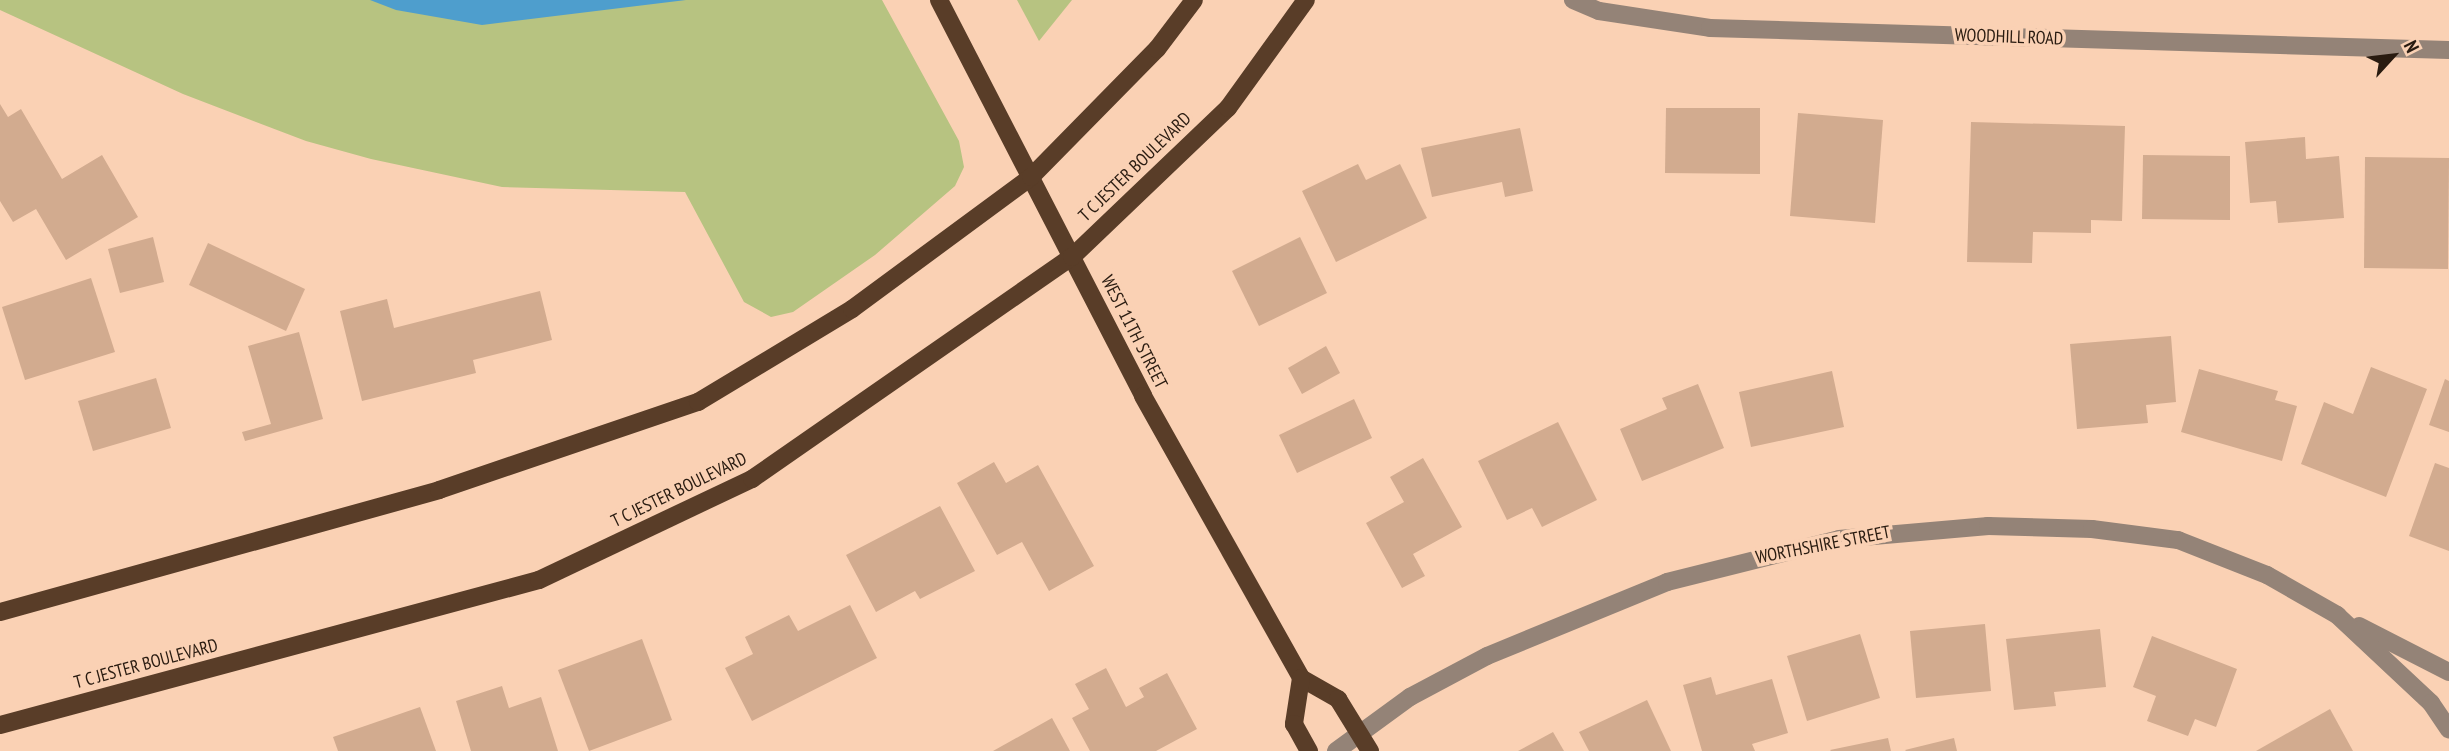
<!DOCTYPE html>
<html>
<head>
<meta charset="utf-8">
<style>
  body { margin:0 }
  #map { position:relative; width:2449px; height:751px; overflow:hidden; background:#fad1b4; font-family:"PT Sans Narrow",sans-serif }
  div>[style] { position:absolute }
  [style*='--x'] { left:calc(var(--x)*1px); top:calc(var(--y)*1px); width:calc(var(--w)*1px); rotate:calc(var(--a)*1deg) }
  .green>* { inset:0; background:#b7c381 }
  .water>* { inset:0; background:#4e9ecd }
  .building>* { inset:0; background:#d2ab8f }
  .minor>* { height:18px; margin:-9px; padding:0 9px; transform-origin:9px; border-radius:9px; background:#948377 }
  .major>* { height:18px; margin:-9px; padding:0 9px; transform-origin:9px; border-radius:9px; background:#593d28 }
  span { translate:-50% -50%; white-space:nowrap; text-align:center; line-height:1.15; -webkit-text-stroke:7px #fad1b4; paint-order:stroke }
  .street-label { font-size:18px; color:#291b10 }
  .north { position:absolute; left:2358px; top:21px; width:70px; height:70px; -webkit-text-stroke:5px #fad1b4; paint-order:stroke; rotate:63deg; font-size:19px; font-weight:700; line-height:28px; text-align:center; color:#291b10 }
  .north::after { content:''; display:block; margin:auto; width:24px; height:32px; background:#291b10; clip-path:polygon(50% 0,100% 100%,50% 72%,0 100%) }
</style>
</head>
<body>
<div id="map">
  <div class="green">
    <i style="clip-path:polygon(0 0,882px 0,959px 141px,964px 167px,955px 186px,875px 255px,793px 312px,771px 317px,744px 302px,685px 192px,502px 187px,371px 159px,306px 141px,183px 94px,0 10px)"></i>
    <i style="clip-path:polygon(1017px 0,1072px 0,1039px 41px)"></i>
  </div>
  <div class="water">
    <i style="clip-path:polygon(370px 0,686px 0,482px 25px,396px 10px)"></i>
  </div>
  <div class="building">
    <i style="clip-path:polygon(0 104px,8px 117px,21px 109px,62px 179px,102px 155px,138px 217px,66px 260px,36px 209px,13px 222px,0 201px)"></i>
    <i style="clip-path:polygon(1666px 108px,1760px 108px,1760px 174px,1665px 173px)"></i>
    <i style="clip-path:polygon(1798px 113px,1883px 120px,1875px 223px,1790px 216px)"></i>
    <i style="clip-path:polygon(1971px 122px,2125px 126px,2122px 221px,2091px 220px,2091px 233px,2033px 232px,2032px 263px,1967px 262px)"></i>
    <i style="clip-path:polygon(1520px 128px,1533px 191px,1505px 197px,1502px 182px,1432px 197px,1421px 148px)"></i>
    <i style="clip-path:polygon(2305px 137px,2306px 159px,2339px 156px,2344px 218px,2278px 223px,2276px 201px,2250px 203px,2245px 142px)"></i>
    <i style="clip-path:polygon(2143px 155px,2230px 156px,2230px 220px,2142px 219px)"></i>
    <i style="clip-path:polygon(2365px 157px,2449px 158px,2448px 269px,2364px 268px)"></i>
    <i style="clip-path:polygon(1358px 164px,1366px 180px,1400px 164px,1427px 218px,1336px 262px,1302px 191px)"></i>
    <i style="clip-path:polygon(153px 237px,164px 282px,120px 293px,108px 249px)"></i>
    <i style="clip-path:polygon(1300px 237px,1327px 293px,1259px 326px,1232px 271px)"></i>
    <i style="clip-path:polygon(208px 243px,305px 289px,286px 331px,189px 285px)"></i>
    <i style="clip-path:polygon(91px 278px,115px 352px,25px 380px,2px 307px)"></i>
    <i style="clip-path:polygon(540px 291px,552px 340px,473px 360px,476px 373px,362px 401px,340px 311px,387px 299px,394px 328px)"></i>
    <i style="clip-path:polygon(299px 332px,323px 419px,245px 441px,242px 432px,271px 424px,248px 346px)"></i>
    <i style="clip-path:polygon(2171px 336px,2176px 402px,2146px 405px,2148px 423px,2077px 429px,2070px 344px)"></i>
    <i style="clip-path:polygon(1326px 346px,1340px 373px,1302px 394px,1288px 368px)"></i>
    <i style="clip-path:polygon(2371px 367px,2427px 389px,2386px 497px,2301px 464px,2324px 402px,2353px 414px)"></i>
    <i style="clip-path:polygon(2199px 369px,2278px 391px,2275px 400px,2297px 406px,2282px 461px,2181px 432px)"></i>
    <i style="clip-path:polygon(1832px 371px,1844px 427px,1751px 447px,1739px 392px)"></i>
    <i style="clip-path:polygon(156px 378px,171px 428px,93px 451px,78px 401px)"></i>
    <i style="clip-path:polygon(2445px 379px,2449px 381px,2449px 432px,2429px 425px)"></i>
    <i style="clip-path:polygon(1698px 384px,1724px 448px,1642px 481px,1620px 429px,1667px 409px,1662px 398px)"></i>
    <i style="clip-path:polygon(1354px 399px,1372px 438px,1297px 473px,1279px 435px)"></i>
    <i style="clip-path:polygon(1558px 422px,1597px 500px,1542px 527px,1532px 508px,1507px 520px,1478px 461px)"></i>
    <i style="clip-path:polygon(1423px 458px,1462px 527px,1413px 554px,1425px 576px,1402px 588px,1366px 523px,1404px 502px,1390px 477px)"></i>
    <i style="clip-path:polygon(994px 462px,1006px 483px,1038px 465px,1094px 566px,1049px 591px,1022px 542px,997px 555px,957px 483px)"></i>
    <i style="clip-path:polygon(2435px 463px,2449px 468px,2449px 551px,2409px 536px)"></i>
    <i style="clip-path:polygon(940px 506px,975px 571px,920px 599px,915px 591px,876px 612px,846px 555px)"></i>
    <i style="clip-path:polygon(850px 605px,877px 658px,752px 721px,725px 668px,753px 654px,745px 637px,789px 615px,798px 631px)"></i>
    <i style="clip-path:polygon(1985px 624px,1991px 691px,1916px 698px,1910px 631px)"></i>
    <i style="clip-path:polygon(2100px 629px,2106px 687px,2054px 692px,2056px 706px,2014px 710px,2006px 639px)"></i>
    <i style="clip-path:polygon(1860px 634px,1880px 698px,1807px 721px,1787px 656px)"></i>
    <i style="clip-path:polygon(2152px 636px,2237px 669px,2216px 727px,2195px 719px,2188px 736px,2147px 721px,2156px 696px,2133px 687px)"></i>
    <i style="clip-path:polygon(642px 639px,672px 720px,589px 751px,558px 670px)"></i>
    <i style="clip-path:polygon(1106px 668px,1126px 707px,1144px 697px,1139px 688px,1167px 673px,1197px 729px,1156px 751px,1090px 751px,1072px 718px,1089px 709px,1075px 684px)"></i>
    <i style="clip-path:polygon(1711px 677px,1716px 695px,1772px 679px,1788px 733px,1752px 744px,1755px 751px,1702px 751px,1683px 685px)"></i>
    <i style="clip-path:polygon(502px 686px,509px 708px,541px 697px,558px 751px,471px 751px,456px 701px)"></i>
    <i style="clip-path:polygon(1647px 700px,1671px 751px,1589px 751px,1579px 732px)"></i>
    <i style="clip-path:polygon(420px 707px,436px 751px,338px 751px,333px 737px)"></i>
    <i style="clip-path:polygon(2330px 709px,2353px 751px,2256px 751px)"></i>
    <i style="clip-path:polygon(1052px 718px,1070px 751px,993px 751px)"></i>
    <i style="clip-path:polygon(1553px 732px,1564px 751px,1518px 751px)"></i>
    <i style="clip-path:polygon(1888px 738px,1891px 751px,1831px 751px,1830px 750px)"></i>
    <i style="clip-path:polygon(1954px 738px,1957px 751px,1906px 751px,1905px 750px)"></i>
  </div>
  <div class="minor">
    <i style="--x:1573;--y:0;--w:28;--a:23"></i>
    <i style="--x:1599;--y:11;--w:112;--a:8.7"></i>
    <i style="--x:1710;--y:28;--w:739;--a:1.71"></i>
    <i style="--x:2359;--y:626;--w:101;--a:27.1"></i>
    <i style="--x:1336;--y:751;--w:92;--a:-36.1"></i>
    <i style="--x:1410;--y:697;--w:87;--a:-28"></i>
    <i style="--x:1487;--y:656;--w:195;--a:-22.3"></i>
    <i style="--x:1667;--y:582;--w:177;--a:-14"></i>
    <i style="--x:1839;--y:539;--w:150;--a:-5"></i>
    <i style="--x:1988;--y:526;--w:104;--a:1.7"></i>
    <i style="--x:2092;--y:529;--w:87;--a:7.3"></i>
    <i style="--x:2178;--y:540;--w:96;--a:21.5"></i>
    <i style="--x:2267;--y:575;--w:81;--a:29.7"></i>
    <i style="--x:2337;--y:615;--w:129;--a:43.1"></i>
    <i style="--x:2431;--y:703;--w:32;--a:56"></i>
  </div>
  <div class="major">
    <i style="--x:939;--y:0;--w:445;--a:62.7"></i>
    <i style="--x:1143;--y:396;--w:323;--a:60.7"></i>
    <i style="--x:1301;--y:678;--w:43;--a:29.6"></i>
    <i style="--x:1338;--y:699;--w:61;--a:58.4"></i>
    <i style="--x:0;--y:612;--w:456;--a:-15.5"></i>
    <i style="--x:439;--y:490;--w:274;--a:-18.8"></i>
    <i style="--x:698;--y:402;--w:180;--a:-31.1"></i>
    <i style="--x:852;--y:309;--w:222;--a:-36.4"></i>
    <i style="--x:1031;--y:177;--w:180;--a:-45.5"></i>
    <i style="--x:1157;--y:49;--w:61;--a:-52.9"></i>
    <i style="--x:1301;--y:678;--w:47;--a:98.7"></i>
    <i style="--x:1294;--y:724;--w:31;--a:61"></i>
    <i style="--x:0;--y:725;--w:558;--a:-15.06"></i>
    <i style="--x:539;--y:580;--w:236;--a:-25.4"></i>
    <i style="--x:752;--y:479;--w:389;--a:-34.8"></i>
    <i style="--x:1072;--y:257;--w:216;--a:-43.7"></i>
    <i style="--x:1228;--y:108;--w:133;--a:-54.2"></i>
  </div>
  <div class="street-label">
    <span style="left:2009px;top:37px;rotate:2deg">WOODHILL ROAD</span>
    <span style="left:1135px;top:167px;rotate:-44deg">T C JESTER BOULEVARD</span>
    <span style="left:1134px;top:332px;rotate:63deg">WEST 11TH STREET</span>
    <span style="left:679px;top:490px;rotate:-26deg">T C JESTER BOULEVARD</span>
    <span style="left:1823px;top:545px;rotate:-11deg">WORTHSHIRE STREET</span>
    <span style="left:146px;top:664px;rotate:-15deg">T C JESTER BOULEVARD</span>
  </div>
  <div class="north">N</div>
</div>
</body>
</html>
